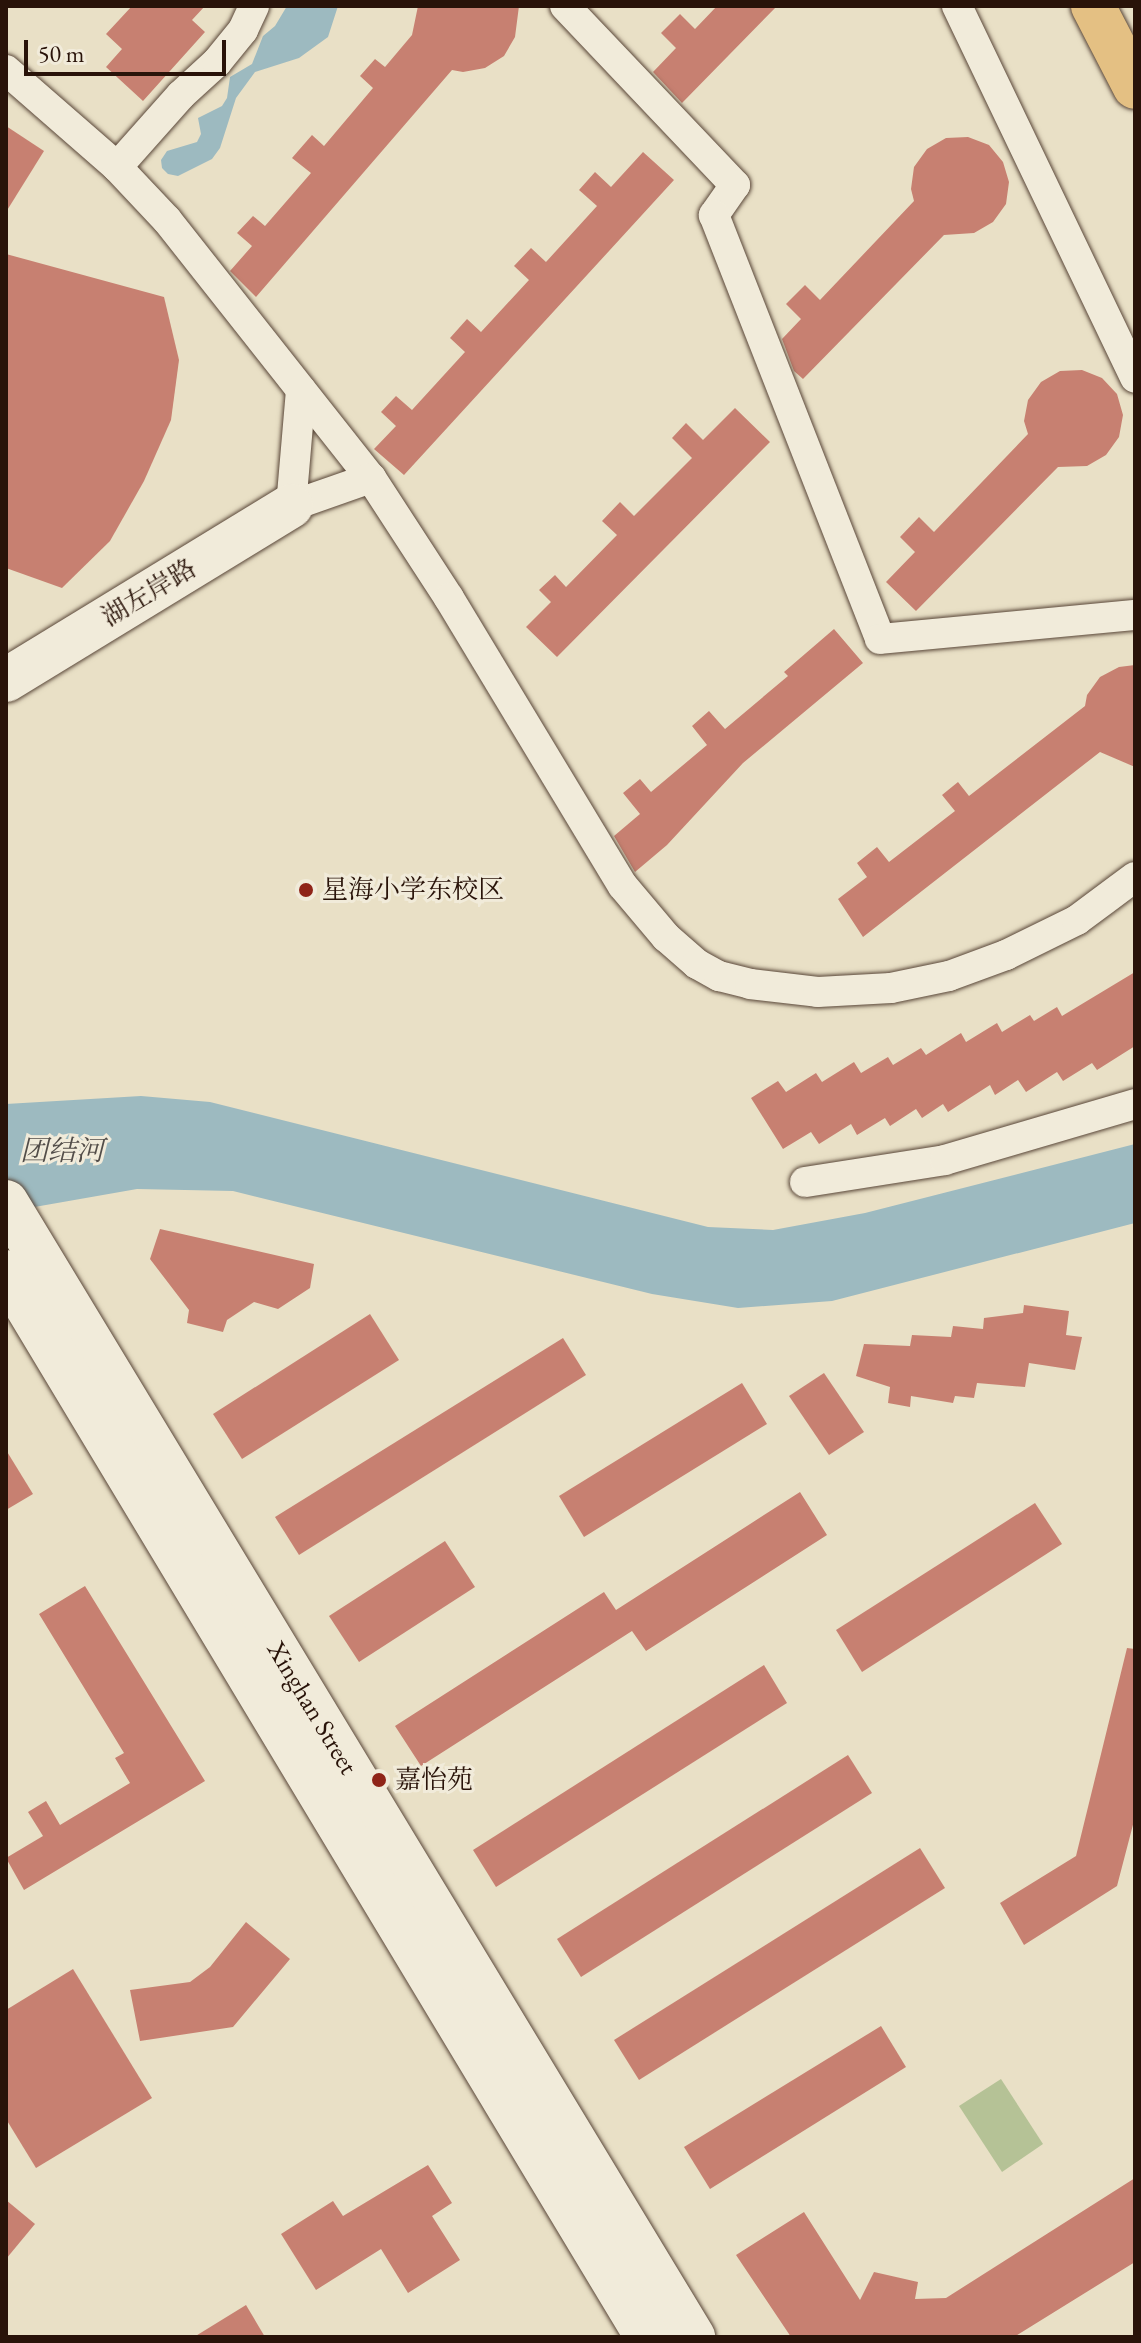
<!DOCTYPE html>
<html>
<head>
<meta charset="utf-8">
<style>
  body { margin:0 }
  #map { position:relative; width:1141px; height:2343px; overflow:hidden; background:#e9e0c6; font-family:"EB Garamond","Noto Serif SC",serif }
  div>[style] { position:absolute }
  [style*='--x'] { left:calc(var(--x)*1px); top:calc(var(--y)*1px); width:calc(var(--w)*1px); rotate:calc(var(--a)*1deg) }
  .green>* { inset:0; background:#b5c296 }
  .water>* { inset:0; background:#9dbac0 }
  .building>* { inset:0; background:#c78071 }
  .roads { filter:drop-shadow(0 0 2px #594638) drop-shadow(0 0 2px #594638) }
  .street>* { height:30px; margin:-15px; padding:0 15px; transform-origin:15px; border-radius:15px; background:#f1ebda }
  .secondary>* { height:44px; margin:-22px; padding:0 22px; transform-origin:22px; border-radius:22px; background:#f1ebda }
  .primary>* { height:44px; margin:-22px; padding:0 22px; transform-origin:22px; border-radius:22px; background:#e4c083 }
  .dots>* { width:22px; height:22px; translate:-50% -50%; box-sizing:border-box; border:4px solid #f1ebda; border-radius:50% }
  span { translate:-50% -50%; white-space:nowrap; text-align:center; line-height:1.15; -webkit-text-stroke:6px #f1ebda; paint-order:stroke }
  .street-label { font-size:26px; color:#291309 }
  .poi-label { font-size:26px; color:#291309 }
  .left { translate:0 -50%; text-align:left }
  .water-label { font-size:28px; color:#524d49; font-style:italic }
  .frame { position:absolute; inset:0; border:8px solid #291309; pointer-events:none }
  .scale { position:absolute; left:24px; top:40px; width:202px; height:36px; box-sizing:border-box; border:4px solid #291309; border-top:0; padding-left:10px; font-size:24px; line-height:28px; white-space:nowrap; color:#291309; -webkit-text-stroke:6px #f1ebda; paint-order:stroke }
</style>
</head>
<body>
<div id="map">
  <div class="green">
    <i style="clip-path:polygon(1001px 2079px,1043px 2144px,1002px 2172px,959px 2106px)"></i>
  </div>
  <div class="water">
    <i style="clip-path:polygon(287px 6px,338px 6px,328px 37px,299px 58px,255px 72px,236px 98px,220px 148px,212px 159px,178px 176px,168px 174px,162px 168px,161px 160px,167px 151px,197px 142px,201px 134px,198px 118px,222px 106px,227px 98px,230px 77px,252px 64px,263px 36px,275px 26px)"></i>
    <i style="clip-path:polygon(141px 1096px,210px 1102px,708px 1227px,773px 1230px,865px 1213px,1135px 1144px,1135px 1223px,832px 1301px,738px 1308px,652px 1294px,233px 1191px,137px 1189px,6px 1212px,6px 1104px)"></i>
  </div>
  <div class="building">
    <i style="clip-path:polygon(132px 6px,205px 6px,192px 20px,205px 32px,143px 101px,106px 67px,122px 49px,106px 34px)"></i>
    <i style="clip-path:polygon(418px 6px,519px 6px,515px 37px,504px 56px,485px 68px,463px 72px,452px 70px,256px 297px,230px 271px,252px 246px,237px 233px,253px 216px,265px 226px,311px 173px,292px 158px,312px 135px,324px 146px,373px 88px,360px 76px,375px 59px,385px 67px,412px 35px)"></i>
    <i style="clip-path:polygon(717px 6px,777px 6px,682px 103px,653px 72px,676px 48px,661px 33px,680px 14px,695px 29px)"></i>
    <i style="clip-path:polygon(6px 126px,44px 151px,6px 212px)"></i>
    <i style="clip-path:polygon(968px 137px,989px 145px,1003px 162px,1009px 182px,1006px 204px,993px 222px,974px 233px,944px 235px,803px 379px,794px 371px,782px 339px,801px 319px,786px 304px,805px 285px,820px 300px,914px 201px,911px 189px,914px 167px,927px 149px,946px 138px)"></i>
    <i style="clip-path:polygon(643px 152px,674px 180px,404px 475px,374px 449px,396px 426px,381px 412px,396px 396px,412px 410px,465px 352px,450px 338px,467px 319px,481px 332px,529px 280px,514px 266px,531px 248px,546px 262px,597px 206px,579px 190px,595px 172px,611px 187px)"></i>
    <i style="clip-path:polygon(6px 254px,164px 297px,179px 360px,171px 420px,144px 481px,110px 541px,62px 588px,6px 568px)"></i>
    <i style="clip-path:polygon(1082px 370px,1102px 378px,1117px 394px,1123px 415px,1119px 437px,1106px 455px,1087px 466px,1058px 467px,916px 611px,886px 582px,915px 552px,900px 537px,919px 517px,934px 532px,1028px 434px,1024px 421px,1028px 400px,1041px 382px,1060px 371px)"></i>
    <i style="clip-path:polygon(735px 408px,770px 442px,557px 657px,526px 627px,551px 602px,539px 590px,555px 575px,566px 587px,617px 535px,602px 521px,620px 502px,634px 516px,692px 458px,672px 438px,686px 423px,703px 440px)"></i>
    <i style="clip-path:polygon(834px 629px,863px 663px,743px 763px,667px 845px,635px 872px,614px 836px,640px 814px,623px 793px,640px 779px,651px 792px,707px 745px,692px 726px,709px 711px,725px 729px,788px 676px,784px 672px)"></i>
    <i style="clip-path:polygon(1135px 665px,1135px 767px,1100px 752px,863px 937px,838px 899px,867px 877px,857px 863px,877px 847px,889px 862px,955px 811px,942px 795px,958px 782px,969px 796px,1085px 706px,1087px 695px,1100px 677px,1119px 667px)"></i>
    <i style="clip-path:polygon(1135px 972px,1135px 1046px,1097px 1070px,1092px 1063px,1063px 1081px,1057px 1072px,1026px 1092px,1018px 1080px,995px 1095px,990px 1085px,948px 1112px,943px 1104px,922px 1118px,916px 1109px,890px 1126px,885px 1118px,857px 1135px,851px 1124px,819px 1144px,811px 1132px,783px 1149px,751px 1098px,778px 1081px,786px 1092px,816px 1073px,822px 1082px,854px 1062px,861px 1073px,888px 1057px,893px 1065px,921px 1048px,926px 1055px,961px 1033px,966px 1042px,997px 1023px,1002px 1032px,1030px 1015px,1034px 1021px,1057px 1007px,1062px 1016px)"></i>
    <i style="clip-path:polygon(160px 1229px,314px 1264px,310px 1288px,278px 1309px,254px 1302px,227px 1320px,223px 1332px,187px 1323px,189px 1310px,150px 1259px)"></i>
    <i style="clip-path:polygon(1024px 1305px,1069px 1311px,1066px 1335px,1082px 1337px,1075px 1370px,1029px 1363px,1025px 1387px,977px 1383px,974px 1398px,955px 1396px,953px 1403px,911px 1396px,910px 1407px,888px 1403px,890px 1387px,856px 1376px,864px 1344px,910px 1346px,912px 1335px,951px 1337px,953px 1326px,983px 1329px,984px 1318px,1023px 1313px)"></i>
    <i style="clip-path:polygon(370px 1314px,399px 1360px,242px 1459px,213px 1414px)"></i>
    <i style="clip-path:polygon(563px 1338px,586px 1375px,299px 1555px,275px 1517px)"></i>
    <i style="clip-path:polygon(824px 1373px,864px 1432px,829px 1455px,789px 1396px)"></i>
    <i style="clip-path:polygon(742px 1383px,767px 1424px,584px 1537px,559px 1496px)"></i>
    <i style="clip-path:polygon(6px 1450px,33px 1494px,6px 1510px)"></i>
    <i style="clip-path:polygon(800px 1492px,827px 1535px,646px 1651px,632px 1631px,421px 1766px,395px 1726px,604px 1592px,616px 1610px)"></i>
    <i style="clip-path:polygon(1035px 1503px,1062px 1544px,862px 1672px,836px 1630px)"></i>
    <i style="clip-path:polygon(445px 1541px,475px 1587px,359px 1662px,329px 1616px)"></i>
    <i style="clip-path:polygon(85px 1586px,205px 1781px,24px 1890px,6px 1858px,43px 1836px,28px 1812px,46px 1801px,60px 1825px,130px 1783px,115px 1758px,124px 1753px,39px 1614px)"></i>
    <i style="clip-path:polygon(1127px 1648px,1135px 1649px,1135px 1817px,1117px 1886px,1024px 1945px,1000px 1903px,1076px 1856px)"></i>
    <i style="clip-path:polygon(764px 1665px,787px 1703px,496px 1887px,473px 1850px)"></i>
    <i style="clip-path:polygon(848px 1755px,872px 1793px,581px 1977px,557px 1939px)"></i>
    <i style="clip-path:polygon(920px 1848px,945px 1888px,639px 2080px,614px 2040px)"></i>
    <i style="clip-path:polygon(246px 1922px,290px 1959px,233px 2027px,140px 2041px,130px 1990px,190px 1982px,210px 1967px)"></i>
    <i style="clip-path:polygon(73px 1969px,152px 2098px,36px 2168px,6px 2119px,6px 2010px)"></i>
    <i style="clip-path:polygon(881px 2026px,906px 2067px,710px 2189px,684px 2147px)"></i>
    <i style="clip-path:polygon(428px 2165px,452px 2203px,432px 2216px,460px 2260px,408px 2293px,381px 2249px,316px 2290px,281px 2234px,333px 2201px,343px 2216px)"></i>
    <i style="clip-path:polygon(1135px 2178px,1135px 2262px,1014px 2337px,791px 2337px,736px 2255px,804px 2212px,860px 2300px,874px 2272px,918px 2282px,915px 2299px,946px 2298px)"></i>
    <i style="clip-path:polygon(6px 2200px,35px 2224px,6px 2259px)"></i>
    <i style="clip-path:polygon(246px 2305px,265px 2337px,194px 2337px)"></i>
  </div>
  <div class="roads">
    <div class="street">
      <i style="--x:565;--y:6;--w:247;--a:46.5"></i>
      <i style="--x:735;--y:185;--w:37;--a:125"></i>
      <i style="--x:714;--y:215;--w:455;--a:68.6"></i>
      <i style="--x:880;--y:639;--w:256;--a:-5.4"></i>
      <i style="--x:957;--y:6;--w:412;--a:64.4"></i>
      <i style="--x:6;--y:70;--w:147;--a:41.1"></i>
      <i style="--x:117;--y:167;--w:73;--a:46.7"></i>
      <i style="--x:167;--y:220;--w:329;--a:51.7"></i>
      <i style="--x:371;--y:478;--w:143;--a:57"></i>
      <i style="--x:449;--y:598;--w:336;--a:58.9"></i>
      <i style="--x:623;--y:886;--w:67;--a:49.9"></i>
      <i style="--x:666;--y:937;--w:41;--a:41.1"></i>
      <i style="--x:697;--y:964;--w:25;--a:29"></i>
      <i style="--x:719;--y:976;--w:32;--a:14"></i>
      <i style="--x:750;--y:984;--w:68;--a:6.7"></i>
      <i style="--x:818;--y:992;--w:73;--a:-3.1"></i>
      <i style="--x:891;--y:988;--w:59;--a:-11.7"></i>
      <i style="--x:949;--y:976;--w:61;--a:-20.2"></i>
      <i style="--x:1006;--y:955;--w:79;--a:-26.2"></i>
      <i style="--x:1077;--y:920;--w:72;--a:-36.6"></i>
      <i style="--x:117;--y:167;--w:96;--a:-48.4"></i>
      <i style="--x:181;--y:95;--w:49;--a:-42.5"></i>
      <i style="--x:217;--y:62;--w:41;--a:-50.9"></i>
      <i style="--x:243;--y:30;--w:26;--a:-65"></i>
      <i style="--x:301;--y:390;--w:116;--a:94.9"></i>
      <i style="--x:291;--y:506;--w:85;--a:-19.3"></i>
      <i style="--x:805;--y:1182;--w:142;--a:-8.9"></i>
      <i style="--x:945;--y:1160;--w:198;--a:-16.4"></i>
    </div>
    <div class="secondary">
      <i style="--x:6;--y:680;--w:334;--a:-31.4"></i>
      <i style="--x:6;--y:1202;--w:1327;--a:58.81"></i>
      <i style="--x:6;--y:1272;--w:1243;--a:58.96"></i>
    </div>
    <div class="primary">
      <i style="--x:1093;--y:6;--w:91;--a:62.6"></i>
    </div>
  </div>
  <div class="dots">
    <i style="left:306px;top:890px;background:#8f2418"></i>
    <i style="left:379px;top:1780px;background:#8f2418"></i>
  </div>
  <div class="street-label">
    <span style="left:149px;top:593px;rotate:-31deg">湖左岸路</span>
    <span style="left:312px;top:1708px;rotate:59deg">Xinghan Street</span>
  </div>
  <div class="poi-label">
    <span class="left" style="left:322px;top:890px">星海小学东校区</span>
    <span class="left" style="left:395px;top:1780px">嘉怡苑</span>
  </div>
  <div class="water-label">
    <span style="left:62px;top:1150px">团结河</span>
  </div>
  <div class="frame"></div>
  <div class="scale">50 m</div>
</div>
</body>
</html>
